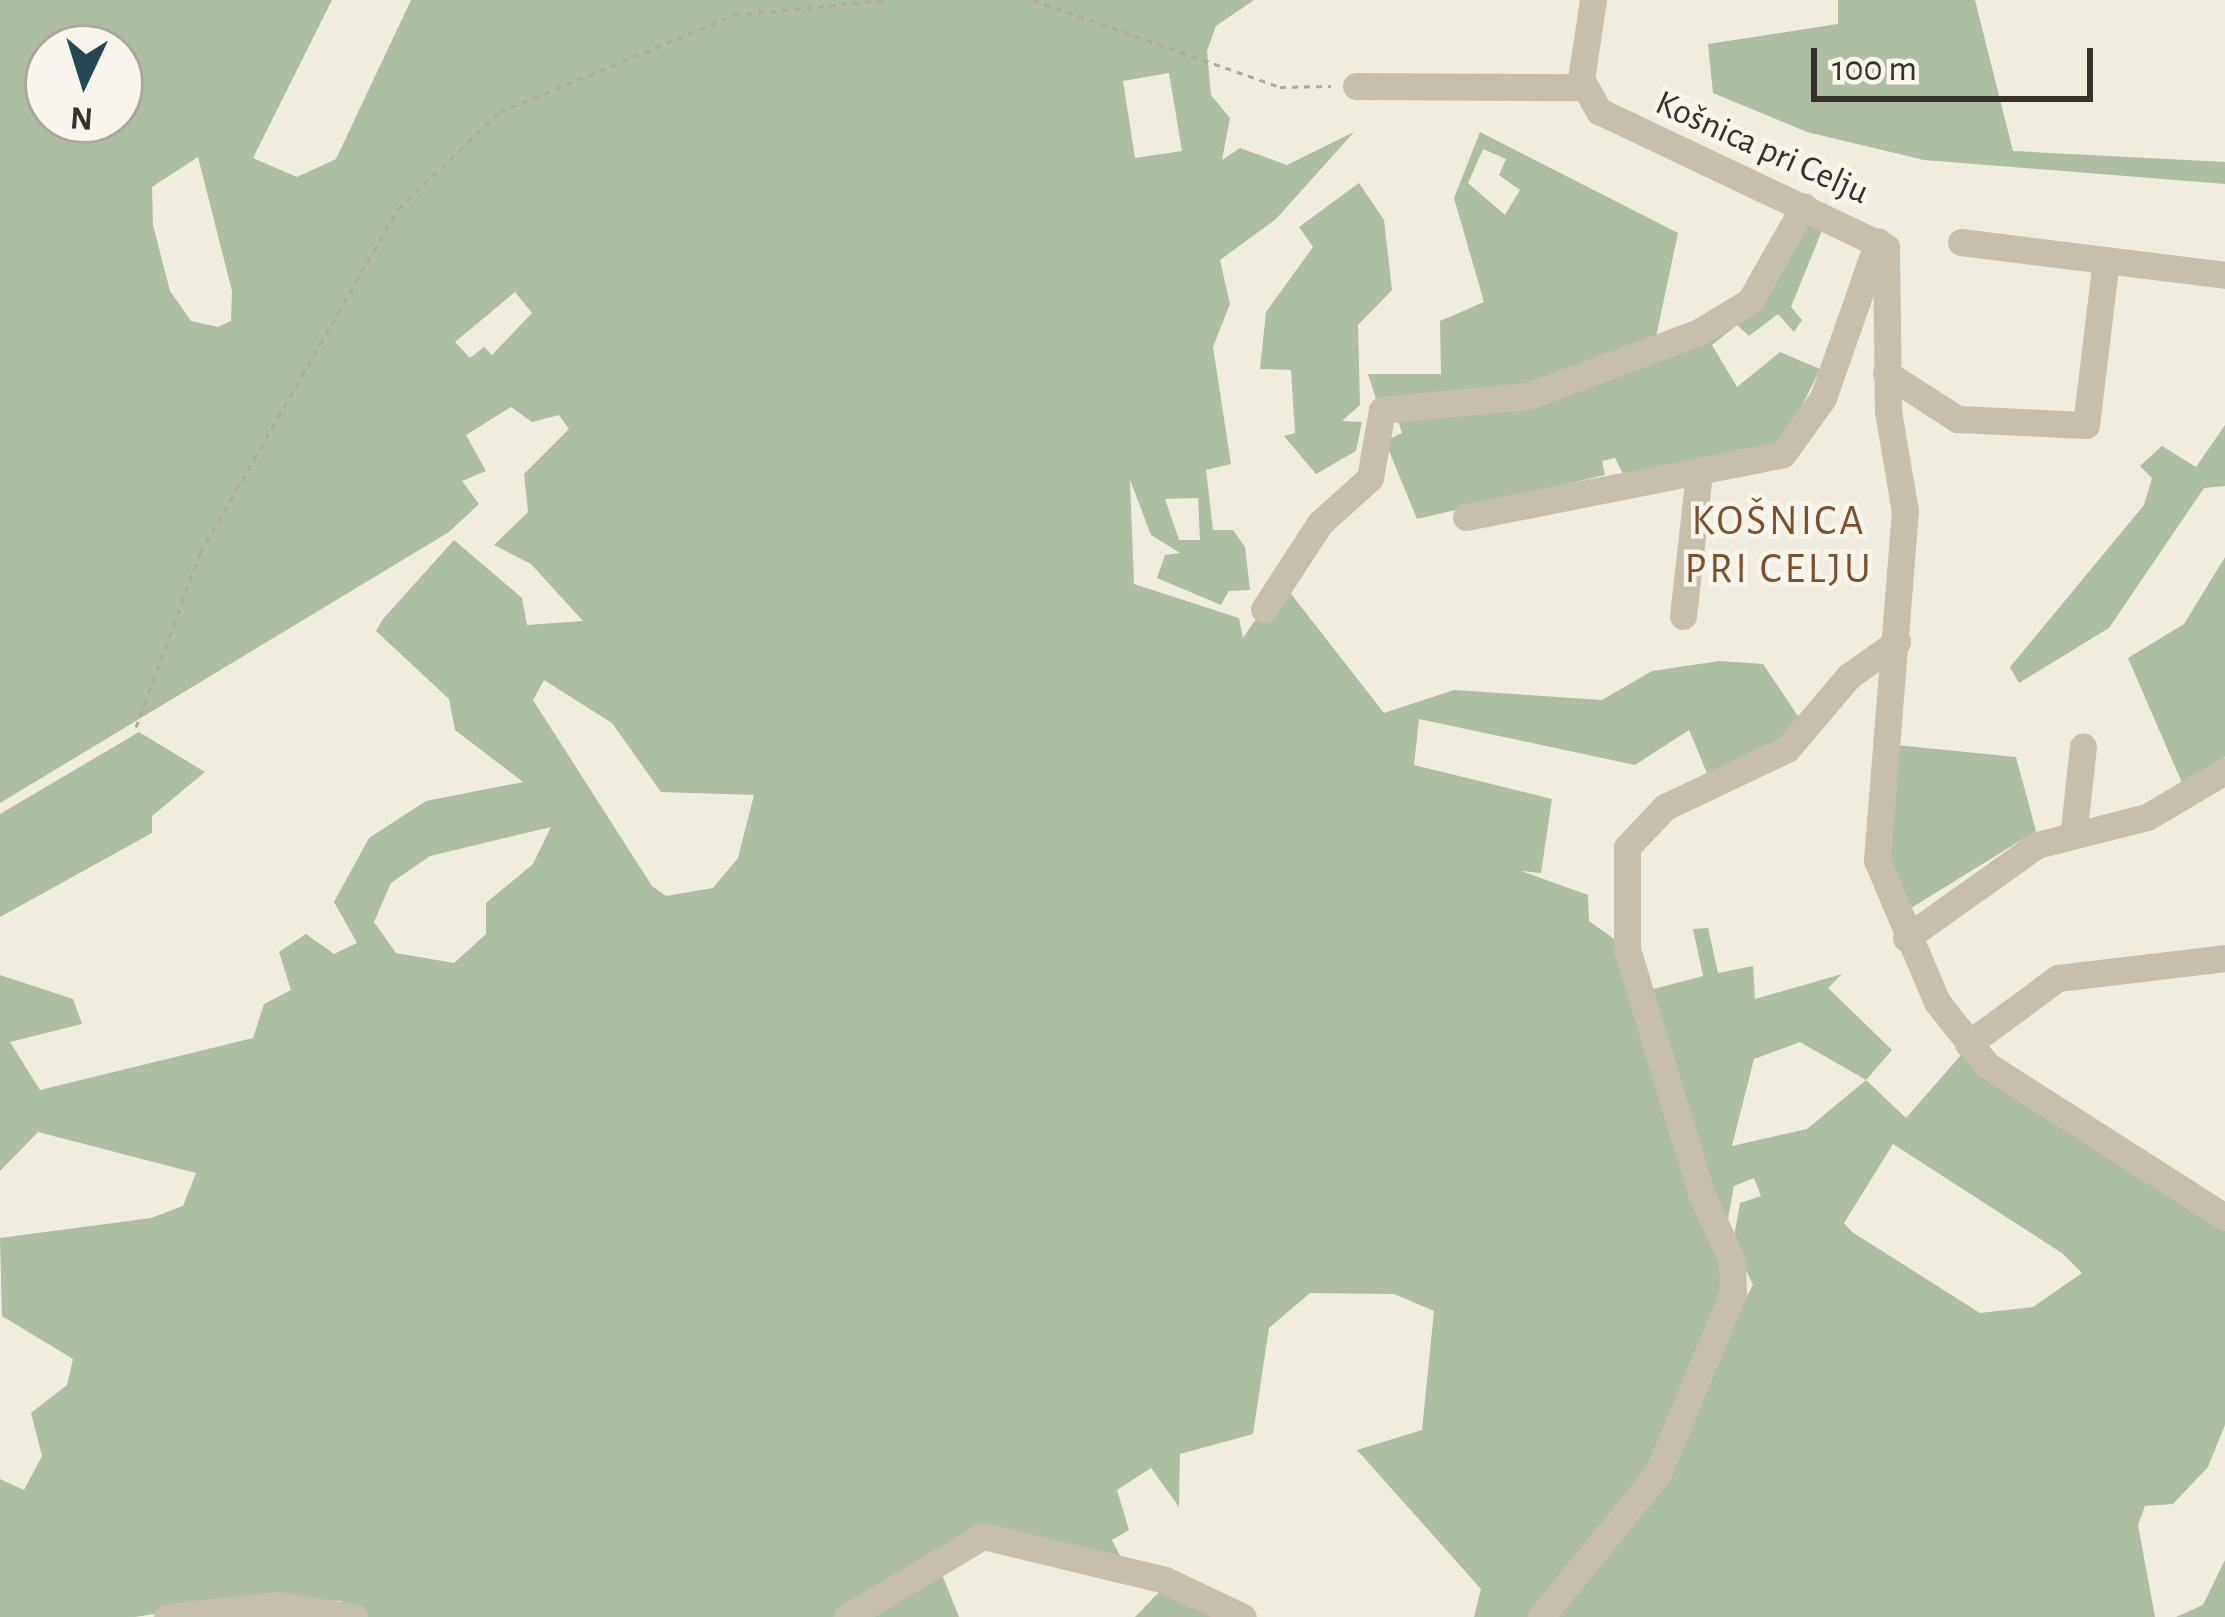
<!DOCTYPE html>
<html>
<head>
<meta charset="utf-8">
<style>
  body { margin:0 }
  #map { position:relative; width:2225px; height:1617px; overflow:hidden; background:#f0ece0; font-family:"Alegreya Sans",sans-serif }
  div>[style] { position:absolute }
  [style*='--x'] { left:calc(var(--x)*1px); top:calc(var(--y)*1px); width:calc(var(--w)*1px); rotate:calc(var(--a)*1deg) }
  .green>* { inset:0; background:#aebea2 }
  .path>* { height:3px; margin-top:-1.5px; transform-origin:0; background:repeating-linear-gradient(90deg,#b3a998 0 6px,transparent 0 12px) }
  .minor>* { height:27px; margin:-13.5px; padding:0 13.5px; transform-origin:13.5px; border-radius:13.5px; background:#c7bfad }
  span { translate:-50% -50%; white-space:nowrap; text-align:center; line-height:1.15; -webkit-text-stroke:9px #f8f5ec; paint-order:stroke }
  .street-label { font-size:36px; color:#37312b }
  .quarter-label { font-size:42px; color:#7c512d; letter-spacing:3px }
  .north { position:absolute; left:24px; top:24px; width:120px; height:120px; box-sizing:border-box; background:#f8f5ec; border:3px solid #aba79f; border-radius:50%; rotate:184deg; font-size:33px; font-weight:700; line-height:48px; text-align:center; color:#37312b }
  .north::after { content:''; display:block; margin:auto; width:42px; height:54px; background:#254753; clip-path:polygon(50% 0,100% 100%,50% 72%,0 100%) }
  .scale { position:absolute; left:1811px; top:48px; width:282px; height:54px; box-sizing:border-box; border:6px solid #37312b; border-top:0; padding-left:15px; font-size:36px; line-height:42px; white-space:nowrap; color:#37312b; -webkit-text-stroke:9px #f8f5ec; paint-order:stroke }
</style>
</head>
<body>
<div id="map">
  <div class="green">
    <i style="clip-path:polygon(evenodd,0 0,332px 0,253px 158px,297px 177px,336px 159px,411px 0,1254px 0,1216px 26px,1207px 51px,1211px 95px,1230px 118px,1222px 160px,1240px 148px,1287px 165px,1354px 132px,1276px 219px,1220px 260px,1230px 304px,1213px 347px,1231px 464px,1206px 470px,1213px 530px,1233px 530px,1245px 547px,1250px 590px,1229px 591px,1221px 605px,1157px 578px,1165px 555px,1180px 553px,1151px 535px,1130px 480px,1134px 584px,1239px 618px,1243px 638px,1281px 581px,1384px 713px,1454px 690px,1602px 700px,1652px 671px,1719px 661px,1763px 664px,1800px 719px,1788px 738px,1709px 778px,1689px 730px,1635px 765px,1419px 719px,1414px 765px,1552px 799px,1541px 873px,1521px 871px,1588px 895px,1589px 921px,1613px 938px,1720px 1243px,1725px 1290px,1654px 1472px,1536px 1617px,1474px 1617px,1481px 1589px,1357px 1450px,1422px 1430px,1434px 1311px,1394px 1294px,1310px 1293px,1269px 1328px,1253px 1434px,1180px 1454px,1179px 1507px,1151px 1468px,1117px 1490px,1129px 1530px,1112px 1540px,1124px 1563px,962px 1535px,840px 1617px,365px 1617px,341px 1601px,268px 1597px,135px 1617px,0 1617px,0 1479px,24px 1490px,42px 1456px,31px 1413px,67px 1385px,73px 1359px,2px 1316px,0 1238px,151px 1218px,183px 1206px,196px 1173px,38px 1132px,0 1171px,0 975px,73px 999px,82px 1024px,10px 1042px,40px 1090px,253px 1038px,264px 1004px,291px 990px,279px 952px,306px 934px,334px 954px,357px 943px,334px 902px,369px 838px,426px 801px,523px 782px,455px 730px,449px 699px,376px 631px,383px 619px,454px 540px,522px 598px,527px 625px,583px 621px,531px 564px,494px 545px,528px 512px,524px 474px,569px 429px,559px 415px,532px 422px,511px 407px,466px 435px,486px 471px,462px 481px,479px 504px,449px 532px,0 803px,0 0,48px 48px,120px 48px,120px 120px,48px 120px,48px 48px,0 0,1169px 73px,1182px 151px,1135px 158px,1123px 81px,1169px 73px,0 0,198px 157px,232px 291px,231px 321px,218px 327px,191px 321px,170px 291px,153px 225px,152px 187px,198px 157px,0 0,515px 292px,532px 313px,492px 355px,484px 347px,470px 358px,455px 342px,515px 292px,0 0,1198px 498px,1200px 540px,1179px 540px,1165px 499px,1198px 498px,0 0,544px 680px,612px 723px,661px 792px,754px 795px,738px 858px,713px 888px,666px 896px,652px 886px,533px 700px,544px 680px,0 0,551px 827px,533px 864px,486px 903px,486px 934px,454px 963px,396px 953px,374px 922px,391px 883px,430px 856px,551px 827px)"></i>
    <i style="clip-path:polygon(1838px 0,1975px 0,2013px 151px,2225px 162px,2225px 184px,1924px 160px,1807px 132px,1713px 93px,1708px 44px,1838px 24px)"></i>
    <i style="clip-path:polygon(evenodd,1480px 132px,1678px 233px,1656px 337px,1550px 382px,1376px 399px,1368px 374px,1441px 374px,1440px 321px,1484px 302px,1454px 198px,1480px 132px,1483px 149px,1506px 159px,1499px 175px,1520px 190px,1505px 215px,1468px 183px,1483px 149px)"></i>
    <i style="clip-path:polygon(1359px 183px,1384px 220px,1392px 290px,1358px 325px,1360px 405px,1342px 421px,1362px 422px,1356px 451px,1316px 474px,1284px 436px,1295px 433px,1291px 370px,1260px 369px,1266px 312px,1313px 247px,1299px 227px)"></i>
    <i style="clip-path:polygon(1799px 215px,1825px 223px,1791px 307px,1802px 320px,1794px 332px,1778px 314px,1749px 336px,1737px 325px,1712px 345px,1737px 387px,1780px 352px,1820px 369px,1785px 441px,1623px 474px,1615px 458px,1602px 461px,1605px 475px,1417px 519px,1385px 441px,1402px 433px,1393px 405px,1477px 407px,1729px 313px)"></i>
    <i style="clip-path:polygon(2225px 425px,2225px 486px,2204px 488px,2109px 628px,2019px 683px,2010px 667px,2144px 505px,2152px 478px,2140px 466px,2162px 446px,2196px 467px)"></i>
    <i style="clip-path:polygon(2225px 557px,2225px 757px,2183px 785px,2128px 658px,2184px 624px)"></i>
    <i style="clip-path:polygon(139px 732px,205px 772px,152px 816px,152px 833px,0 917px,0 814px)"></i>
    <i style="clip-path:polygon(1886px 744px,2016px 757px,2036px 831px,1903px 913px,1887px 869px)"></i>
    <i style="clip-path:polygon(evenodd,1708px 928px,1718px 973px,1753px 966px,1755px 999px,1842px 974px,1828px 988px,1892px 1050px,1866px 1080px,1906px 1118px,1961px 1055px,2225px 1231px,2225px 1425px,2208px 1467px,2173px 1504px,2145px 1506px,2138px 1525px,2155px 1617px,1546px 1617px,1626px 1520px,1753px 1285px,1733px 1242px,1740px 1203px,1761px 1196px,1754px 1178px,1734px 1186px,1726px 1230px,1646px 991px,1703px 976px,1693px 929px,1708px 928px,1800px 1042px,1866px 1080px,1807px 1129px,1732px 1146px,1754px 1059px,1800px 1042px,1708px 928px,1893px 1144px,2062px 1253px,2082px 1273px,2033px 1307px,1980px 1313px,1852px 1232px,1844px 1223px,1893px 1144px)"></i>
    <i style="clip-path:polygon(2225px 1560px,2225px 1617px,2176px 1617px,2203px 1605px)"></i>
    <i style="clip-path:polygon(937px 1562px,959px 1617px,857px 1617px)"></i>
    <i style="clip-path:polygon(1164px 1587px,1227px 1617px,1135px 1617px)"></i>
  </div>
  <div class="path">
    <i style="--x:1033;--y:0;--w:262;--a:19.4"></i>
    <i style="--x:1280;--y:87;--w:51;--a:-1.1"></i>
    <i style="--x:136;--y:727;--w:185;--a:-69.8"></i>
    <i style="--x:200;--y:553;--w:397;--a:-60.1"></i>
    <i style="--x:398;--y:209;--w:141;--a:-43.6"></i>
    <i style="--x:500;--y:112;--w:253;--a:-22.5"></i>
    <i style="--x:734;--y:15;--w:150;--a:-5.7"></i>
  </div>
  <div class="minor">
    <i style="--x:1593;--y:0;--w:80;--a:98.6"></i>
    <i style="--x:1581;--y:79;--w:37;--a:61"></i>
    <i style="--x:1599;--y:111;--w:318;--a:25.4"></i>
    <i style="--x:1886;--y:247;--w:164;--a:89.3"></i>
    <i style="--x:1888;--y:411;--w:101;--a:80.4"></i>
    <i style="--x:1905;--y:511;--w:350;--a:94.6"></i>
    <i style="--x:1877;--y:860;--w:154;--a:67.1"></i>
    <i style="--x:1937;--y:1002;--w:80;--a:51.6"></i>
    <i style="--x:1987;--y:1065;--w:282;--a:32.6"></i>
    <i style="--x:1356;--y:86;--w:229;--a:0.3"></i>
    <i style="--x:1961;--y:242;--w:266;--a:7.1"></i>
    <i style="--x:1886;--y:373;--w:85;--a:32.9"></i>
    <i style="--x:1957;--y:419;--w:129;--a:2.7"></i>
    <i style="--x:2086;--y:425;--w:166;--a:-83.1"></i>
    <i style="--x:1466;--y:517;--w:323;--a:-11.2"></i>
    <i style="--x:1783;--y:454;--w:69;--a:-54.5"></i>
    <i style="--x:1823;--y:398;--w:166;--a:-70.7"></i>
    <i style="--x:1264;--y:609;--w:103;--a:-56.9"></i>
    <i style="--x:1320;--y:523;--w:67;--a:-42"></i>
    <i style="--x:1370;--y:478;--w:69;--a:-80"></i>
    <i style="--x:1382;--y:410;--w:147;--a:-5.5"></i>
    <i style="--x:1528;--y:396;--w:183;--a:-20.5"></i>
    <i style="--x:1699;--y:332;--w:60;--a:-31.3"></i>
    <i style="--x:1750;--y:301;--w:109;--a:-60.4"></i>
    <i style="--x:1683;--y:616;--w:144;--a:-83.6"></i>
    <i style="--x:2074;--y:828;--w:82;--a:-83.7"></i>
    <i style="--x:1906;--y:938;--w:161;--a:-35.4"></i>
    <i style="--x:2037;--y:845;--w:114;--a:-14.3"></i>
    <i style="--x:2147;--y:817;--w:91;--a:-30.5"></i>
    <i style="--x:1968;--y:1044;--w:112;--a:-36.3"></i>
    <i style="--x:2058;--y:978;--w:168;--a:-6.8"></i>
    <i style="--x:167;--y:1617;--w:111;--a:-6.2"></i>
    <i style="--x:277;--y:1605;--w:78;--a:8.9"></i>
    <i style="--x:847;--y:1617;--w:158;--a:-30.8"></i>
    <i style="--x:983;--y:1536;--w:187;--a:13.6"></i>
    <i style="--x:1165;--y:1580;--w:86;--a:25.4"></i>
    <i style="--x:1541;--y:1617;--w:186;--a:-50.9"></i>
    <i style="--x:1658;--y:1473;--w:195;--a:-67.4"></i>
    <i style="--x:1733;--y:1293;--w:33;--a:-92"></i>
    <i style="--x:1732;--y:1260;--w:71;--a:-115.1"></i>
    <i style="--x:1702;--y:1196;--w:258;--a:-106.9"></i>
    <i style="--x:1627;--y:949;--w:102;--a:-90"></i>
    <i style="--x:1627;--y:847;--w:55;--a:-46.5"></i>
    <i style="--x:1665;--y:807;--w:135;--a:-25.4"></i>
    <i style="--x:1787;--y:749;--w:96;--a:-49.7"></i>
    <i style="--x:1849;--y:676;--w:59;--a:-35.3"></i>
  </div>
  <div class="street-label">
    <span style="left:1762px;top:148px;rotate:24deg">Košnica pri Celju</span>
  </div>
  <div class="quarter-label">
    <span style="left:1779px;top:545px">KOŠNICA<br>PRI CELJU</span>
  </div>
  <div class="north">N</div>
  <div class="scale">100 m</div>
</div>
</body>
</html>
